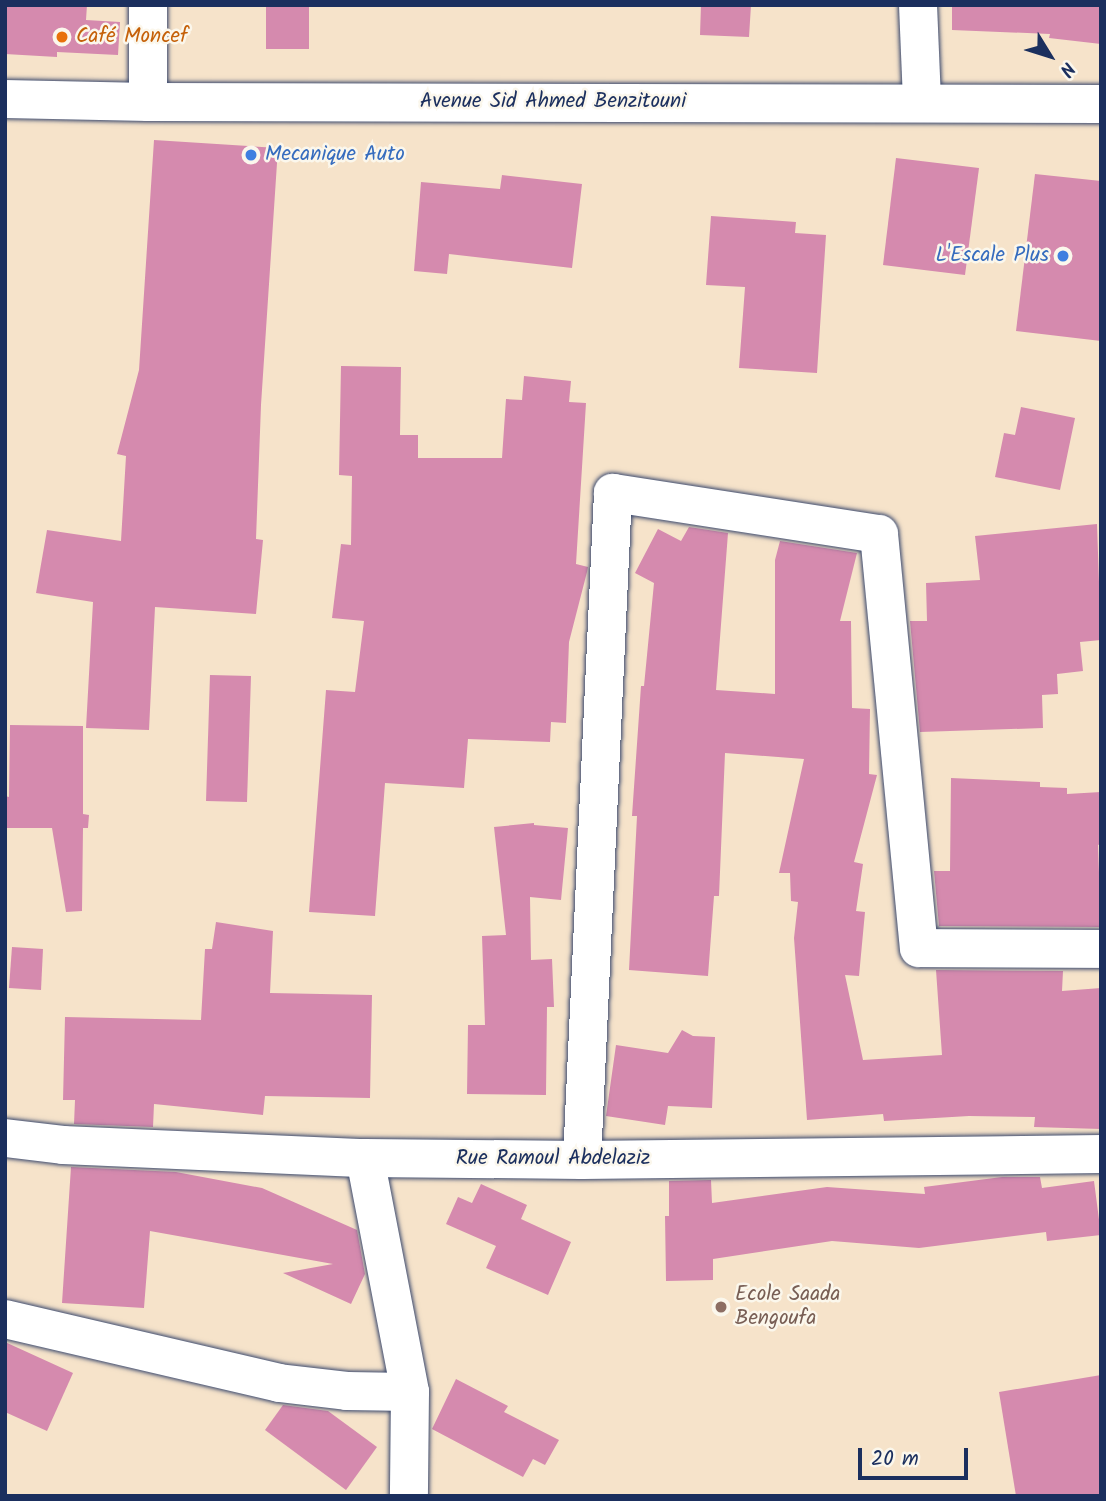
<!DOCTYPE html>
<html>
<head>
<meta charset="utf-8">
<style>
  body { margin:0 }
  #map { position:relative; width:1106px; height:1501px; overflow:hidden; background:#f6e3ca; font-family:Kalam,sans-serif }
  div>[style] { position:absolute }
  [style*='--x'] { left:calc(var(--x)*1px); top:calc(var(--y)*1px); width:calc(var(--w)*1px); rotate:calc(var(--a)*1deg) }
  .building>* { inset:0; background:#d58aae }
  .roads { filter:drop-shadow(0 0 2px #3c4a6e) drop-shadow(0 0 2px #3c4a6e) }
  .street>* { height:38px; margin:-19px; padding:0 19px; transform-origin:19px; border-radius:19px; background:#fff }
  .secondary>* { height:38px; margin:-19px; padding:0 19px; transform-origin:19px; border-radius:19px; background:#fff }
  .dots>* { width:19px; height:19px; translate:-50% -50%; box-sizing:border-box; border:4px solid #fbf7ec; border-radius:50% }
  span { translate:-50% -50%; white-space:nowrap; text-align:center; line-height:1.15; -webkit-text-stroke:5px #fbf7ec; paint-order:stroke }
  .food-label { font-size:21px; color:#c56008 }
  .left { translate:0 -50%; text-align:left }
  .street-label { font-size:21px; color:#1b2f5e }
  .shop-label { font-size:21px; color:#366cbe }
  .right { translate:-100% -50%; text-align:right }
  .education-label { font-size:21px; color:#785e54 }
  .frame { position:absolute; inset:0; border:7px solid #1b2f5e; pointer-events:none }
  .north { position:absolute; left:1015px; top:21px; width:70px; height:70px; -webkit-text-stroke:5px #fbf7ec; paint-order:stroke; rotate:128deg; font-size:19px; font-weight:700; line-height:28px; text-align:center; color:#1b2f5e }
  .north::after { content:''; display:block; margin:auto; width:24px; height:32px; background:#1b2f5e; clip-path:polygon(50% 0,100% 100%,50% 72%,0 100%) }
  .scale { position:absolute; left:858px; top:1448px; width:110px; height:32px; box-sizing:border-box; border:4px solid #1b2f5e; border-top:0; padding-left:9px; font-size:21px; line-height:24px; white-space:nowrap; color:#1b2f5e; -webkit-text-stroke:5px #fbf7ec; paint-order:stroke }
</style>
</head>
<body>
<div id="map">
  <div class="building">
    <i style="clip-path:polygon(5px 5px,87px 5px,86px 20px,120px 22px,118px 55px,57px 52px,57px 57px,5px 54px)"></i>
    <i style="clip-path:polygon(266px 5px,309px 5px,309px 49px,266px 49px)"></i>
    <i style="clip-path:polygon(701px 5px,751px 5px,749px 37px,700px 35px)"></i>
    <i style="clip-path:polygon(952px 5px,1101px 5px,1101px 44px,1049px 38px,1050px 34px,952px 30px)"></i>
    <i style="clip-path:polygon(154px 140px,278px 148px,261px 405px,256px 539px,263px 540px,256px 614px,155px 607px,149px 730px,86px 728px,93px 602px,36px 593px,47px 530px,121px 541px,126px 456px,117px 454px,139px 370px)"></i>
    <i style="clip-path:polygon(896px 158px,979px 168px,965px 275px,883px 265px)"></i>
    <i style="clip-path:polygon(1035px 174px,1101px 181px,1101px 341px,1016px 331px)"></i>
    <i style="clip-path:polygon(502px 175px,582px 184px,572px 268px,449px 254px,447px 274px,414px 271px,421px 182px,500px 189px)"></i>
    <i style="clip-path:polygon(711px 216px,796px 222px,795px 233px,826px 235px,817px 373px,739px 368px,745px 287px,706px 285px)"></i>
    <i style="clip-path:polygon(341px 366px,401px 367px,400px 435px,418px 435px,418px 458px,502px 458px,506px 399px,522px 400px,524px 376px,571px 381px,569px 402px,586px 403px,576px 564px,588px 567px,587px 572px,569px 642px,566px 723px,551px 722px,550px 742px,468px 739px,464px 788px,385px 783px,375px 916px,309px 912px,326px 690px,355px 692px,364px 621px,332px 618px,341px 544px,351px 545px,352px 476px,339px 475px)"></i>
    <i style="clip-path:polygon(1021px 407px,1075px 418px,1060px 490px,995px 477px,1004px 433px,1015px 435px)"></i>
    <i style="clip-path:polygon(1097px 524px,1101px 640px,1080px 642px,1083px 671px,1057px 674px,1058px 694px,1042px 695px,1043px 728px,920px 732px,910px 621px,927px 621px,926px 583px,980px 580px,975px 536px)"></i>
    <i style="clip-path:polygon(689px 527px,728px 533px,716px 690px,775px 694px,775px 560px,780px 541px,857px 553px,840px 621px,851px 621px,852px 708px,870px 709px,869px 774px,877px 775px,854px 862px,863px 864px,856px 911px,865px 912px,859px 976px,845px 975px,863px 1060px,942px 1055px,936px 970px,1063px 971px,1062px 991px,1101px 988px,1101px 1129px,1034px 1127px,1035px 1117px,969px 1116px,884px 1121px,883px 1114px,807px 1120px,794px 938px,798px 902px,791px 901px,790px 873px,779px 873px,804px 759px,725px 753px,719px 896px,714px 896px,708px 976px,629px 970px,637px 816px,632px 816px,641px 686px,644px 686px,654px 583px,635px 573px,658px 529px,681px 541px)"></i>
    <i style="clip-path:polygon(210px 675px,251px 676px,247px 802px,206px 801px)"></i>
    <i style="clip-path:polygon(10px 725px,83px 726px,83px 814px,89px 815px,88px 828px,83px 828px,82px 911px,66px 912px,52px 828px,5px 828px,5px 796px,9px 797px)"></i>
    <i style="clip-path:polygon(951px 778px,1040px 782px,1040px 787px,1067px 788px,1067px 794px,1101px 792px,1101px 844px,1098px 845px,1101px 927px,939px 926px,934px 871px,950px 871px)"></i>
    <i style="clip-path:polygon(534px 823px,534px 825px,568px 828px,561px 900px,530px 897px,531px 960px,552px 959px,554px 1007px,547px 1007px,546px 1095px,467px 1094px,468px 1025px,485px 1025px,482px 936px,506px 935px,494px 827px)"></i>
    <i style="clip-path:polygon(216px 922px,273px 931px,270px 993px,372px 995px,370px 1098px,265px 1096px,263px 1115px,154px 1104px,153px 1127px,74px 1124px,75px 1100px,63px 1100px,65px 1017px,201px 1020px,205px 949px,212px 949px)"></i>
    <i style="clip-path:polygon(12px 947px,43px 949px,41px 990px,9px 988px)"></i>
    <i style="clip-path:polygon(682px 1030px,693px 1036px,715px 1037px,712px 1108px,668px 1106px,665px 1125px,606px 1116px,616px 1045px,668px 1053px)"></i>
    <i style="clip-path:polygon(71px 1167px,176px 1172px,262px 1188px,357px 1230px,365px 1274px,351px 1304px,283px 1273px,333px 1264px,150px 1231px,144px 1308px,62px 1303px)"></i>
    <i style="clip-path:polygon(1002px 1177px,1040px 1177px,1042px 1188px,1094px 1181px,1101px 1235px,1047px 1241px,1046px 1232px,919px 1248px,832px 1241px,713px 1259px,713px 1280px,666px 1281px,665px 1216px,669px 1216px,669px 1181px,711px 1180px,712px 1203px,827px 1187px,925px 1194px,924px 1187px)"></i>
    <i style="clip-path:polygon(481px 1184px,527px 1205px,521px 1219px,571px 1242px,548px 1295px,486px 1268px,496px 1246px,446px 1224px,458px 1197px,472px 1203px)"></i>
    <i style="clip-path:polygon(5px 1342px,73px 1373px,47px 1431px,5px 1412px)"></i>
    <i style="clip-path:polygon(1101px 1375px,1101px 1496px,1016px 1496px,999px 1392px)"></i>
    <i style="clip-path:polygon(456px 1379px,508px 1406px,504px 1412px,559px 1440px,545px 1465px,533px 1459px,523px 1477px,432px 1429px)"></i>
    <i style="clip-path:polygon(283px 1405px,328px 1411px,377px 1447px,346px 1490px,265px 1430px)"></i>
  </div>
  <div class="roads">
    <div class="street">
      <i style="--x:918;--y:5;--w:97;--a:87.6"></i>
      <i style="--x:148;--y:102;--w:97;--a:-90"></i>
      <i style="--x:365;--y:1158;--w:238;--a:79.1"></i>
      <i style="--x:410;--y:1392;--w:104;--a:90.6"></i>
      <i style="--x:582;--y:1160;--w:668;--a:-87.34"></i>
      <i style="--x:613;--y:493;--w:269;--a:8.8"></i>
      <i style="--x:879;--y:534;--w:416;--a:84.5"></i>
      <i style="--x:919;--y:948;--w:182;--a:0.3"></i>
      <i style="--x:5;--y:1319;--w:281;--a:13.1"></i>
      <i style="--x:279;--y:1383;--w:68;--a:6.7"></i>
      <i style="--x:347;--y:1391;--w:63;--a:0.9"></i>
    </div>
    <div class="secondary">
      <i style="--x:5;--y:99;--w:143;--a:1.2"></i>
      <i style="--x:148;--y:102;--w:953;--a:0.12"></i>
      <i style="--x:5;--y:1138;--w:58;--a:6.9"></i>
      <i style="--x:63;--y:1145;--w:302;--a:2.5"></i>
      <i style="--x:365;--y:1158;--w:217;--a:0.5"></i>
      <i style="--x:582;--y:1160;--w:519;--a:-0.66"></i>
    </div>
  </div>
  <div class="dots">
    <i style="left:62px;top:37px;background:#e8710a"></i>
    <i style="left:251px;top:155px;background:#3f7fe0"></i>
    <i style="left:1063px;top:256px;background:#3f7fe0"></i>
    <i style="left:721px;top:1307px;background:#8d6e63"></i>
  </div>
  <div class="food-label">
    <span class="left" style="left:76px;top:37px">Café Moncef</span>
  </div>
  <div class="street-label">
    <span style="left:553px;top:102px">Avenue Sid Ahmed Benzitouni</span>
    <span style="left:553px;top:1159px">Rue Ramoul Abdelaziz</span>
  </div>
  <div class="shop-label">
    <span class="left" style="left:265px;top:155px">Mecanique Auto</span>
    <span class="right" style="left:1049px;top:256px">L'Escale Plus</span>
  </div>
  <div class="education-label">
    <span class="left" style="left:735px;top:1307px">Ecole Saada<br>Bengoufa</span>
  </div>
  <div class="frame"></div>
  <div class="north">N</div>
  <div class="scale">20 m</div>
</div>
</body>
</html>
